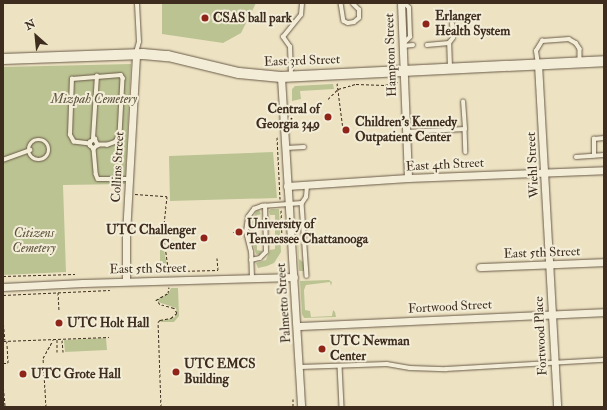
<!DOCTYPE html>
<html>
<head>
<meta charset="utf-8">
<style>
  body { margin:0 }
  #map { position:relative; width:607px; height:410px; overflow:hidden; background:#ede3c3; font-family:"IM FELL Double Pica",serif }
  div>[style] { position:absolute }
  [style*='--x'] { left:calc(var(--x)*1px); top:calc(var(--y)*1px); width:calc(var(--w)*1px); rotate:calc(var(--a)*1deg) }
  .green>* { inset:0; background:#bbc392 }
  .path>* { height:1px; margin-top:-0.5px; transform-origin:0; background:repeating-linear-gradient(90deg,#3e2d1e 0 3px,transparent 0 5px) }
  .roads { filter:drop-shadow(0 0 1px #6a5a47) drop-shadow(0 0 1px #6a5a47) }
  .lane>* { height:3.5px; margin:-1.75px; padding:0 1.75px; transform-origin:1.75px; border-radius:1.75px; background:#f3edd8 }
  .lane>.ring { margin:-1.75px; padding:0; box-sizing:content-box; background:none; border:3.5px solid #f3edd8; border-radius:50% }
  .street>* { height:7px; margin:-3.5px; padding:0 3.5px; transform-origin:3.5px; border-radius:3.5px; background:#f3edd8 }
  .secondary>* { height:10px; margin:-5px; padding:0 5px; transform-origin:5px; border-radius:5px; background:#f3edd8 }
  .dots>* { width:11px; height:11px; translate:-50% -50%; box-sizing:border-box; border:2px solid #f3edd8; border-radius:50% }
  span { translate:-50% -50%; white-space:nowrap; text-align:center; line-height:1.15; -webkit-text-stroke:4px #f3edd8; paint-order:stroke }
  .poi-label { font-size:13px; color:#3e2d1e; font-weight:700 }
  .left { translate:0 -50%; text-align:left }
  .right { translate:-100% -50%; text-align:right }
  .street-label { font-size:13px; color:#3e2d1e }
  .park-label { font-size:13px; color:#5d523b; font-style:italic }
  .frame { position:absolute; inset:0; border:4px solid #3e2d1e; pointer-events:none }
  .north { position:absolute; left:16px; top:16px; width:40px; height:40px; -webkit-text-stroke:3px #f3edd8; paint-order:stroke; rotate:333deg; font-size:11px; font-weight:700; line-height:16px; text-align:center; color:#3e2d1e }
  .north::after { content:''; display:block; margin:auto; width:14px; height:18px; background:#3e2d1e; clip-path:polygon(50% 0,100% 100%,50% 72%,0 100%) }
</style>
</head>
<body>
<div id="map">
  <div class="green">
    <i style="clip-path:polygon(162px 3px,256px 3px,241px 33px,223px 43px,162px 34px)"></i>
    <i style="clip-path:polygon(131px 64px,125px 184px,63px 185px,66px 272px,3px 275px,3px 67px)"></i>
    <i style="clip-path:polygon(333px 84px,334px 89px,300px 91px,301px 99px,292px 101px,292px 89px,295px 86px)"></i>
    <i style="clip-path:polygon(273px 152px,277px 198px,170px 201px,169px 156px)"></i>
    <i style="clip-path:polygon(271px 209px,279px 209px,281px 252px,274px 263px,267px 266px,258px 268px,256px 263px,266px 260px,270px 250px,275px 249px,275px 215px,270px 215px,269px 211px)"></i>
    <i style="clip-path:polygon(259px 210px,261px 214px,256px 216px,256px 230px,250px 230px,253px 218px,256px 212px)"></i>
    <i style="clip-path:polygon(296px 210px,299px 259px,304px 263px,304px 271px,299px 271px)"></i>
    <i style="clip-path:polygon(257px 233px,257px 250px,262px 251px,260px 255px,256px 254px,251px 238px,250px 234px)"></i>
    <i style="clip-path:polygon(160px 245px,163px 245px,168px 270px,160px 270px)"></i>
    <i style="clip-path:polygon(329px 280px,332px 282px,331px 286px,330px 282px,306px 285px,304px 290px,305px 310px,310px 311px,311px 317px,332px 316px,333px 310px,335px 312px,336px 317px,304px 318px,302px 314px,300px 281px)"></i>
    <i style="clip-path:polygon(171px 288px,178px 288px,179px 316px,174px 322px,160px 322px,162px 320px,174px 318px,177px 314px,176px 308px,158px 302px,159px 298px,168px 294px)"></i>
    <i style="clip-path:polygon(106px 338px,107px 350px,65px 352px,64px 340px)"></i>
  </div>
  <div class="path">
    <i style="--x:337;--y:83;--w:46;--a:82.6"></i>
    <i style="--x:328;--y:99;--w:14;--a:-45"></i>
    <i style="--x:338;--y:89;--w:19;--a:-16"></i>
    <i style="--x:356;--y:84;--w:29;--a:2"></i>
    <i style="--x:385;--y:85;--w:13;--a:-13"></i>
    <i style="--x:277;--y:137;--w:62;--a:87.2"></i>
    <i style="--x:135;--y:194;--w:32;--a:4"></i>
    <i style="--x:167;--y:196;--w:36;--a:96"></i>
    <i style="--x:163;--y:232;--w:42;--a:81.9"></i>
    <i style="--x:281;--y:210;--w:25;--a:88"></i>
    <i style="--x:233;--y:232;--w:8;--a:0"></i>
    <i style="--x:137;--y:272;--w:81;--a:-1.4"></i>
    <i style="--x:218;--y:270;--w:12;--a:-95"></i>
    <i style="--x:3;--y:276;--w:72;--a:-1.6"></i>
    <i style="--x:279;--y:285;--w:10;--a:45"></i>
    <i style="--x:286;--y:292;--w:22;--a:85"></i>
    <i style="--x:58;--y:292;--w:19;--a:87"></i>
    <i style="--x:3;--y:295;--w:107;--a:-2.7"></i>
    <i style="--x:3;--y:319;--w:21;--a:85"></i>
    <i style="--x:57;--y:339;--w:13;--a:90"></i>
    <i style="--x:62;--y:340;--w:12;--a:85"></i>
    <i style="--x:3;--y:341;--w:106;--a:-2.2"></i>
    <i style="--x:3;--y:363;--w:5;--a:0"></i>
    <i style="--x:8;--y:363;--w:22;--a:-93"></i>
    <i style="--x:3;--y:383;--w:24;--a:85"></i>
    <i style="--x:293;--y:399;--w:8;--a:90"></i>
    <i style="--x:46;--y:407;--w:49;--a:-93.5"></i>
    <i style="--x:43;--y:358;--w:21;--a:-61"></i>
    <i style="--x:161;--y:407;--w:85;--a:-92"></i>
    <i style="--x:158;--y:322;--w:3;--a:-45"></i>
    <i style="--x:160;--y:320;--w:11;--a:-10"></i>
    <i style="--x:171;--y:318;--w:8;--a:-40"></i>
    <i style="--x:177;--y:313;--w:6;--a:-121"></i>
    <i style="--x:174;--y:308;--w:15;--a:-164"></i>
    <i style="--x:160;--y:304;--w:6;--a:-135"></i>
    <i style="--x:156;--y:300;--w:14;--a:-30"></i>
    <i style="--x:168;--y:293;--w:6;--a:-81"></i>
  </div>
  <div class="roads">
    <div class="lane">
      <i style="--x:341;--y:3;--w:18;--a:81"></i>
      <i style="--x:344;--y:21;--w:4;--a:27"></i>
      <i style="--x:348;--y:23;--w:6;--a:-9"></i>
      <i style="--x:354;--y:22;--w:6;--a:-39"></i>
      <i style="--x:359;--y:18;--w:8;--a:-90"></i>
      <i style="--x:359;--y:10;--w:8;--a:-135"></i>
      <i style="--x:403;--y:44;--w:10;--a:-45"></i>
      <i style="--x:410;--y:37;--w:29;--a:-92"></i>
      <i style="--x:409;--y:8;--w:7;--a:-135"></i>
      <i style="--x:427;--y:45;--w:22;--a:-5"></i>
      <i style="--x:402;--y:46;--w:11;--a:-5"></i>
      <i style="--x:136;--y:53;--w:11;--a:-75"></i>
      <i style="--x:139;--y:42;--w:39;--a:-93"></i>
      <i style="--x:538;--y:64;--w:13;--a:-99"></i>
      <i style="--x:536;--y:51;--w:12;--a:-59"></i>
      <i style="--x:542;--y:41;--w:27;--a:-4"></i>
      <i style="--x:569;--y:39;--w:8;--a:30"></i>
      <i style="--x:576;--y:43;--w:7;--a:56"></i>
      <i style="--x:580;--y:49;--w:12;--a:90"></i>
      <i style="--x:450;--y:67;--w:24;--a:-92"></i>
      <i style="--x:449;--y:43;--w:6;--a:-51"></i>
      <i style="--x:453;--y:38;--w:14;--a:-94"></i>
      <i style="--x:291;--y:75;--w:28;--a:-92"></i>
      <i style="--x:290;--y:47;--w:12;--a:-125"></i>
      <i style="--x:283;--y:37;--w:28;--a:-51"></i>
      <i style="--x:301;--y:15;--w:12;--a:-85"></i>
      <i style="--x:465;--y:129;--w:23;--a:88"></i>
      <i style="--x:406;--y:132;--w:59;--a:-2.9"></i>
      <i style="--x:465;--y:129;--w:27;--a:-94"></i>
      <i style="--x:93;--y:139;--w:63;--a:-86.4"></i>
      <i class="ring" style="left:29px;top:140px;width:16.5px;height:16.5px"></i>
      <i style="--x:90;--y:144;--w:16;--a:-173"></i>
      <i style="--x:74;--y:142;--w:8;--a:-120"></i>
      <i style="--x:70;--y:135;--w:56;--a:-88"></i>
      <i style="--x:72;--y:79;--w:49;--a:-4.7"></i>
      <i style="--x:121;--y:75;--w:4;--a:56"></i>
      <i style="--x:123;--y:78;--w:57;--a:93"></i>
      <i style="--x:120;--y:135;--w:8;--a:120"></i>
      <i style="--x:116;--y:142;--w:9;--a:159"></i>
      <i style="--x:108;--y:145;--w:10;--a:180"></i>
      <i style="--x:98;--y:145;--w:6;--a:135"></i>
      <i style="--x:94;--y:149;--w:5;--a:-143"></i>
      <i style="--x:90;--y:146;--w:4;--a:-90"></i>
      <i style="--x:90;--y:142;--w:6;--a:-31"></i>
      <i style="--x:95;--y:139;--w:7;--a:63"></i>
      <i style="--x:286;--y:148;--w:18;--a:-3"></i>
      <i style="--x:94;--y:149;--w:25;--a:85"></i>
      <i style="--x:96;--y:174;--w:5;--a:68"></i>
      <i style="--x:98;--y:179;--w:31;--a:0"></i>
      <i style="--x:594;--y:156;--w:17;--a:-90"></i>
      <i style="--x:594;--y:139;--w:10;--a:-6"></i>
      <i style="--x:576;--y:157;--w:28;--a:-4"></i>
      <i style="--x:3;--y:160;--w:29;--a:-20"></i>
      <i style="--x:302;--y:203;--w:73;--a:86.1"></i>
      <i style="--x:251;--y:260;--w:9;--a:-13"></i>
      <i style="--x:260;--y:258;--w:8;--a:-45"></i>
      <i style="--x:266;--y:252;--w:46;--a:-91.2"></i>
      <i style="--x:252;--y:278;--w:26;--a:-92"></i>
      <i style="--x:251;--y:252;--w:21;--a:-104"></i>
      <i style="--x:246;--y:232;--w:15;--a:-82"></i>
      <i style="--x:248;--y:217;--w:10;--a:-53"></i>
      <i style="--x:254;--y:209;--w:9;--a:-21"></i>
      <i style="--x:262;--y:206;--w:40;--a:-4.3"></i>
      <i style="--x:302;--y:203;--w:7;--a:-56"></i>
      <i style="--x:306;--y:197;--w:12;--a:-85"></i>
      <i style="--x:340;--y:366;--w:41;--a:87.2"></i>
      <i style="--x:300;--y:367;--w:87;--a:-2"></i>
      <i style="--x:387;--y:364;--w:23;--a:10"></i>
      <i style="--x:410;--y:368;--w:36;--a:2"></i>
      <i style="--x:446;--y:369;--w:158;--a:-3.3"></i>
    </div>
    <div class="street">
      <i style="--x:401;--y:3;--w:175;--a:87.7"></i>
      <i style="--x:538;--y:64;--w:344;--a:86.8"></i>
      <i style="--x:281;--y:77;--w:331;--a:86.5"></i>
      <i style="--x:287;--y:186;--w:121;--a:-3.8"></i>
      <i style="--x:408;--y:178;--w:196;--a:-2.3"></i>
      <i style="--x:480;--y:267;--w:124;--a:-2.3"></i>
      <i style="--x:126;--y:281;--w:47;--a:-90"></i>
      <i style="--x:126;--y:234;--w:180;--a:-86.8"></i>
      <i style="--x:3;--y:287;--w:80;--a:-2.9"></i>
      <i style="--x:83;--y:283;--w:211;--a:-1.6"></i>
      <i style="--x:298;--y:326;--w:306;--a:-2.6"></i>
    </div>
    <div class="secondary">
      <i style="--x:3;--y:59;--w:140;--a:-2"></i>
      <i style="--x:143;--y:54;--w:25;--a:5"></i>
      <i style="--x:168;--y:56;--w:73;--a:13.5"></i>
      <i style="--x:239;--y:73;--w:42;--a:5.4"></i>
      <i style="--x:281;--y:77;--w:323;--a:-2.8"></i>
    </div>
  </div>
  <div class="dots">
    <i style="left:205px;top:18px;background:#8f2418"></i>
    <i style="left:426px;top:24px;background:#8f2418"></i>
    <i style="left:328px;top:117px;background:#8f2418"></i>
    <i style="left:346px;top:130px;background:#8f2418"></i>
    <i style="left:239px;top:232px;background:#8f2418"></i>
    <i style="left:204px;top:238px;background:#8f2418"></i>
    <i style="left:59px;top:323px;background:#8f2418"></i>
    <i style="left:322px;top:349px;background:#8f2418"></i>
    <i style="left:176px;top:372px;background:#8f2418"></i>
    <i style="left:23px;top:374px;background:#8f2418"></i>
  </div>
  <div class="poi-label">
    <span class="left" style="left:435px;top:24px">Erlanger<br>Health System</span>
    <span class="left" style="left:213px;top:18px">CSAS ball park</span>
    <span class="right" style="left:320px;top:117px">Central of<br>Georgia 349</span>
    <span class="left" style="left:355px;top:130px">Children's Kennedy<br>Outpatient Center</span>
    <span class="left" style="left:247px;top:232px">University of<br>Tennessee Chattanooga</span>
    <span class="right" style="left:196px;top:238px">UTC Challenger<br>Center</span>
    <span class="left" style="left:67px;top:323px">UTC Holt Hall</span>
    <span class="left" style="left:330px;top:349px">UTC Newman<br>Center</span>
    <span class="left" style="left:184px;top:372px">UTC EMCS<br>Building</span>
    <span class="left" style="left:31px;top:374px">UTC Grote Hall</span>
  </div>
  <div class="street-label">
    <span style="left:391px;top:55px;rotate:-92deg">Hampton Street</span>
    <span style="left:302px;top:61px;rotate:-2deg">East 3rd Street</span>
    <span style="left:445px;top:165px;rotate:-3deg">East 4th Street</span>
    <span style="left:533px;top:165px;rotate:-93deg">Wiehl Street</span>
    <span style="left:118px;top:167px;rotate:-87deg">Collins Street</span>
    <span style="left:542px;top:253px;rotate:-2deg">East 5th Street</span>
    <span style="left:148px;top:269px;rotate:-1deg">East 5th Street</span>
    <span style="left:284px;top:303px;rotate:-94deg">Palmetto Street</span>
    <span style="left:450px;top:307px;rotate:-3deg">Fortwood Street</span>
    <span style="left:541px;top:336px;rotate:-93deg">Fortwood Place</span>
  </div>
  <div class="park-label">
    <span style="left:94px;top:99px">Mizpah Cemetery</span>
    <span style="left:34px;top:241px">Citizens<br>Cemetery</span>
  </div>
  <div class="frame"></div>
  <div class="north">N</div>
</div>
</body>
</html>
